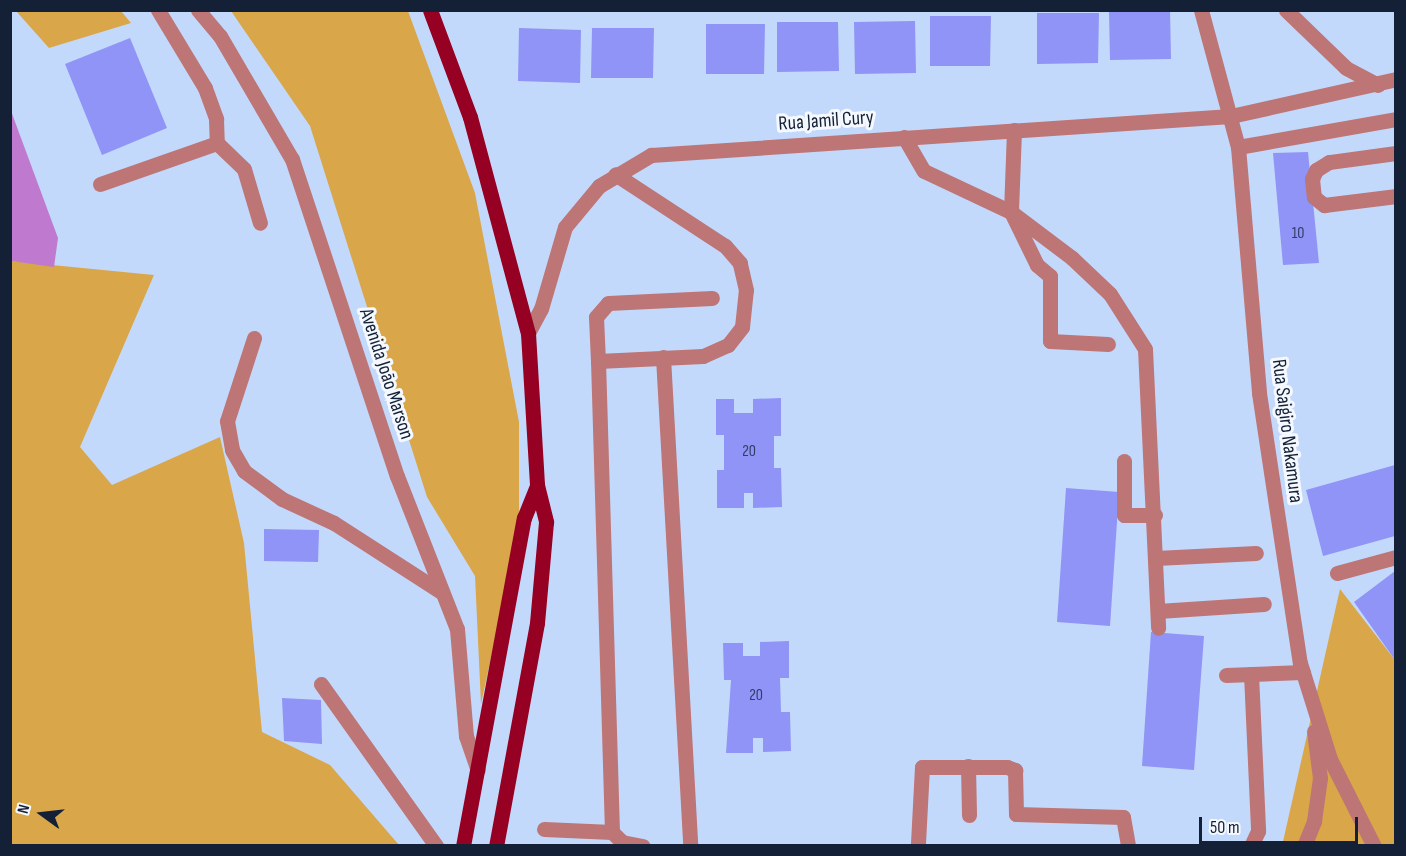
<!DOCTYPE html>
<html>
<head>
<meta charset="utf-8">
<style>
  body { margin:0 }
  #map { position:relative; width:1406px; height:856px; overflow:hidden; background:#c3d9fc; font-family:"Sofia Sans Condensed",sans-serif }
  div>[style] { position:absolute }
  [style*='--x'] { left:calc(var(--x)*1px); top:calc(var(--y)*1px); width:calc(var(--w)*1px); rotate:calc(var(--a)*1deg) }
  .green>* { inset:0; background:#d9a649 }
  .water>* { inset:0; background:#bf79ce }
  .building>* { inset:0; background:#8f94f6 }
  .minor>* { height:15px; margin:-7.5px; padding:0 7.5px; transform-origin:7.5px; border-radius:7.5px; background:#bd7575 }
  .major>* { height:15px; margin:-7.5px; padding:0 7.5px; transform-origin:7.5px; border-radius:7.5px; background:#960023 }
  span { translate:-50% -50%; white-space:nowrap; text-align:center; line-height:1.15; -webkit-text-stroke:6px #f5f9ff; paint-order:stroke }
  .number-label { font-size:16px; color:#323d65 }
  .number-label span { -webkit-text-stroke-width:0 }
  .street-label { font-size:20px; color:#132035 }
  .frame { position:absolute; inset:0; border:12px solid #132035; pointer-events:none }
  .north { position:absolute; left:12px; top:784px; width:60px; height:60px; -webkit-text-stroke:4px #f5f9ff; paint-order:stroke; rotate:285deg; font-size:16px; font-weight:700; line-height:24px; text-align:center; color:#132035 }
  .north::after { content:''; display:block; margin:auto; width:21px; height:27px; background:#132035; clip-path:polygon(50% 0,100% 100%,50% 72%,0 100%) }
  .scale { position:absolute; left:1199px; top:817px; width:159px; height:27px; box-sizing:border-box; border:3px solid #132035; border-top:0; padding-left:8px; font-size:18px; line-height:21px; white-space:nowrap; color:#132035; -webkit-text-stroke:4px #f5f9ff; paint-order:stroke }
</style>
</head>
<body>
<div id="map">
  <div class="green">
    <i style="clip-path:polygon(16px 11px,121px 11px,131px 23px,49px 48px)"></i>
    <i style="clip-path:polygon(231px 11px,408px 11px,475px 193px,519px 422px,519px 527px,481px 704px,475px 576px,427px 497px,310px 126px)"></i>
    <i style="clip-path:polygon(11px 261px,154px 275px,80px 447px,112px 485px,220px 437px,244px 543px,262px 732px,330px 765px,399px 845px,11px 846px)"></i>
    <i style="clip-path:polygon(1340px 589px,1395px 660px,1395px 845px,1282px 846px)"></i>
  </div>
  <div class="water">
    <i style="clip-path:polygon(11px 111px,58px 238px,54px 267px,11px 261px)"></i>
  </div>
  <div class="building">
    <i style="clip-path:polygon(1109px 10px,1170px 10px,1171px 59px,1110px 60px)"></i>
    <i style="clip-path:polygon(1037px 13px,1099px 13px,1098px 63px,1037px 64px)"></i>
    <i style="clip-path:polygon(930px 16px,991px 16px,990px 66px,930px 66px)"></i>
    <i style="clip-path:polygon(915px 21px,916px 73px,855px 74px,854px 22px)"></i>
    <i style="clip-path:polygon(777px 22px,838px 22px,839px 71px,777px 72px)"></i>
    <i style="clip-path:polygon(706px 24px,765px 24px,764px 74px,706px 74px)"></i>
    <i style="clip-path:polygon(519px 28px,581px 30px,580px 83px,518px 81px)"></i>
    <i style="clip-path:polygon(592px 28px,654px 28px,653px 78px,591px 78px)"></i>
    <i style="clip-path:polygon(130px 38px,167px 128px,102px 155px,65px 64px)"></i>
    <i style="clip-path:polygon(1308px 152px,1319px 263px,1283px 265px,1273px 153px)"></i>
    <i style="clip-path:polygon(781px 398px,781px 436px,774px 436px,774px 468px,781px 468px,782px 507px,753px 508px,753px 493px,744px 493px,744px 508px,717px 508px,717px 470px,724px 470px,724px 435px,716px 435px,716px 399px,734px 399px,734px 413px,753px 413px,753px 399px)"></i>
    <i style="clip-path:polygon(1395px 465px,1395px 536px,1323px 556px,1306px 490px)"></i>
    <i style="clip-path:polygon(1066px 488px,1119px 492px,1110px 626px,1057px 622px)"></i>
    <i style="clip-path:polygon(264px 529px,319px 530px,318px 562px,264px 561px)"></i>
    <i style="clip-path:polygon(1395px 571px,1395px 660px,1354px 602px)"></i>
    <i style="clip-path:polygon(1151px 632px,1204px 636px,1194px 770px,1142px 766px)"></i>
    <i style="clip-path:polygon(789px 641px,789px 678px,780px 678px,781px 712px,790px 712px,791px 751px,763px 752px,763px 738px,753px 738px,753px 753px,726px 753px,731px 680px,724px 680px,723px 643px,743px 643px,743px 656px,760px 656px,760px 642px)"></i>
    <i style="clip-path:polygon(282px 698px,321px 700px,322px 744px,284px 741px)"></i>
  </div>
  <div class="minor">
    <i style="--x:158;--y:10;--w:91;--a:58.9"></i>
    <i style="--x:205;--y:88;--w:33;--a:70"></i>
    <i style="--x:216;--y:119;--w:24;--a:88"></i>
    <i style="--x:217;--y:143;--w:37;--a:44"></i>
    <i style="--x:244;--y:169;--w:56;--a:73.5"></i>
    <i style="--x:198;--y:10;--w:34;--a:50"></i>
    <i style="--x:220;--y:36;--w:143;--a:59.7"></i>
    <i style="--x:292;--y:159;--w:334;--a:71.7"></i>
    <i style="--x:397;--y:476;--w:164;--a:68.6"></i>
    <i style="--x:457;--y:629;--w:107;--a:85.2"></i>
    <i style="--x:466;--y:736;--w:36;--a:71"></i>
    <i style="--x:1201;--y:10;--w:142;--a:74.9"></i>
    <i style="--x:1238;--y:147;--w:247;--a:85.1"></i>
    <i style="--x:1259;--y:393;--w:273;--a:81.4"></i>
    <i style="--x:1300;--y:663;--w:101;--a:72.6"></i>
    <i style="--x:1330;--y:759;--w:97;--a:63.2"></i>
    <i style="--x:1286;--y:10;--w:83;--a:44"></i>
    <i style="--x:1346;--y:68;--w:36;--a:28"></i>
    <i style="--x:1014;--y:130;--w:82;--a:92.1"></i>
    <i style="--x:1011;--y:212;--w:59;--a:63.9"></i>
    <i style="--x:1037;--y:265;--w:17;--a:40"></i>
    <i style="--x:1050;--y:276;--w:65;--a:90"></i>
    <i style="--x:1050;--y:341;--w:58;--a:3"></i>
    <i style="--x:904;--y:137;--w:39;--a:60"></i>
    <i style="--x:924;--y:171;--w:96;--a:25.2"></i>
    <i style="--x:1011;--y:212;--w:76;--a:37"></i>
    <i style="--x:1072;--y:258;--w:52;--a:43.5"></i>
    <i style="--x:1110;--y:294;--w:65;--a:57.5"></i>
    <i style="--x:1145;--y:349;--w:279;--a:87.3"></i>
    <i style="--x:1238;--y:147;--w:160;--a:-10"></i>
    <i style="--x:1396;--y:153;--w:68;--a:172.3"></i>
    <i style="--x:1329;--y:162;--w:15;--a:148"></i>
    <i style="--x:1316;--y:170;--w:10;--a:114"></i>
    <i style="--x:1312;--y:179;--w:18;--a:84"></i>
    <i style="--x:1314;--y:197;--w:13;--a:39"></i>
    <i style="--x:1324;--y:205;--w:73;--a:-7.1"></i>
    <i style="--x:100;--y:184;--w:124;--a:-19.3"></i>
    <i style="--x:528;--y:333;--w:27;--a:-62"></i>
    <i style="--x:541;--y:309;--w:85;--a:-73.7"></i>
    <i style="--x:565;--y:227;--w:53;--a:-50.3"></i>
    <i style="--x:599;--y:186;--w:61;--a:-30.8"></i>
    <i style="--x:651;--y:155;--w:581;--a:-3.85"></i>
    <i style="--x:1231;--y:116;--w:169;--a:-12.6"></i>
    <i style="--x:254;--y:338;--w:87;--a:108"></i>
    <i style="--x:227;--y:421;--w:29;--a:80"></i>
    <i style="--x:232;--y:450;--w:24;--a:60"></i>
    <i style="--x:244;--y:471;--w:47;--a:36.4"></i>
    <i style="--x:282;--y:499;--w:57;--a:24.8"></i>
    <i style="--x:334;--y:523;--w:127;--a:32.8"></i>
    <i style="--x:663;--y:357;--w:490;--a:86.8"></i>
    <i style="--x:598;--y:361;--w:44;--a:-92.6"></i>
    <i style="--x:596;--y:317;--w:18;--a:-49"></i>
    <i style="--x:608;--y:303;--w:104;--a:-2.8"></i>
    <i style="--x:1124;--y:461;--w:54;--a:90"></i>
    <i style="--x:1124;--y:515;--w:31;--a:0"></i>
    <i style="--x:1156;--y:558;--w:100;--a:-2.9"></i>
    <i style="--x:1337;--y:573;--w:61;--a:-15.2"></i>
    <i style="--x:1158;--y:611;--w:106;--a:-3.8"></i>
    <i style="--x:1251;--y:674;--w:157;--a:87.4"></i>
    <i style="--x:1258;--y:831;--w:17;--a:115"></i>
    <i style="--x:1226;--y:675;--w:77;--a:-2.2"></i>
    <i style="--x:321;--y:684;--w:199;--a:54.6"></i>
    <i style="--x:968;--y:766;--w:49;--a:88.8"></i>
    <i style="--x:544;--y:829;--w:68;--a:2.5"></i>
    <i style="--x:612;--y:832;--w:14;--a:45"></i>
    <i style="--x:622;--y:842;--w:21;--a:11"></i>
    <i style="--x:612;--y:832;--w:471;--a:-91.7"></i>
    <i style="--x:598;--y:361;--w:105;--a:-2.7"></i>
    <i style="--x:703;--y:356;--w:27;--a:-24"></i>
    <i style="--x:728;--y:345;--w:23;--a:-52"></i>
    <i style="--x:742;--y:327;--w:37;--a:-84"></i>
    <i style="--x:746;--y:290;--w:28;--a:-103"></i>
    <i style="--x:740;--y:263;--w:23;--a:-131"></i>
    <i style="--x:725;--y:246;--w:131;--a:-146.8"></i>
    <i style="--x:918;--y:843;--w:76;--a:-87"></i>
    <i style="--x:922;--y:767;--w:85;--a:0"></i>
    <i style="--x:1007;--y:767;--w:9;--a:21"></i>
    <i style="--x:1015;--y:770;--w:44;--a:88.7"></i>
    <i style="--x:1016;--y:814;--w:107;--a:1.6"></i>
    <i style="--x:1123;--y:817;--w:29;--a:80"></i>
    <i style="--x:1304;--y:846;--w:27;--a:-68"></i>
    <i style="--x:1314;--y:821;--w:43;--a:-82.1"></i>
    <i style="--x:1320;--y:778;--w:47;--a:-97.3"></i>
  </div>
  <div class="major">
    <i style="--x:430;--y:10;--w:114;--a:69.5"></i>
    <i style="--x:470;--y:117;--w:224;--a:75"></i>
    <i style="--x:528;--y:333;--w:152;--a:86.6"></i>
    <i style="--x:537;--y:485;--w:38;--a:76"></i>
    <i style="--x:546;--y:522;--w:101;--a:95.1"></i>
    <i style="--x:537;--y:623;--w:227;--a:100.4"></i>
    <i style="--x:463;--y:846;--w:334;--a:-79.5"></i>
    <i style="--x:524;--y:518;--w:35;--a:-68"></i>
  </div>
  <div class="number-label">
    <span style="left:1298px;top:234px">10</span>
    <span style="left:749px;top:452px">20</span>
    <span style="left:756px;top:696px">20</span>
  </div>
  <div class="street-label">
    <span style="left:826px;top:121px;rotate:-4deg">Rua Jamil Cury</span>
    <span style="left:386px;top:374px;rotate:72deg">Avenida João Marson</span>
    <span style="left:1287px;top:431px;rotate:83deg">Rua Saigiro Nakamura</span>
  </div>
  <div class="frame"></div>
  <div class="north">N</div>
  <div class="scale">50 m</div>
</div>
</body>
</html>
